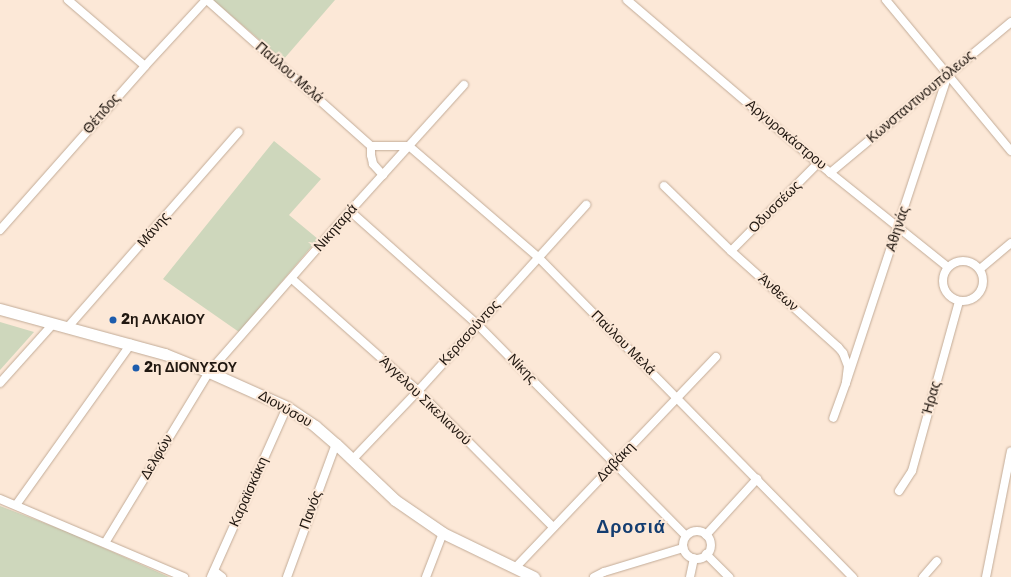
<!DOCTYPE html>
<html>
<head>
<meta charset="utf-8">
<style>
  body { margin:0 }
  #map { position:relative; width:1011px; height:577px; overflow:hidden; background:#fce8d7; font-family:Rubik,sans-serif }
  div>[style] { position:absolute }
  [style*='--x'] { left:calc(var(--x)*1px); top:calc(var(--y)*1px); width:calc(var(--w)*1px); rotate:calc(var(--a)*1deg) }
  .green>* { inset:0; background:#ced7bc }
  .roads { filter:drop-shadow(0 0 1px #c2ab97) drop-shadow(0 0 1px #c2ab97) }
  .street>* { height:8px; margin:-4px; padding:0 4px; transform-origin:4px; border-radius:4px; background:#fff }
  .street>.ring { margin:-4px; padding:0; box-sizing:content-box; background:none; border:8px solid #fff; border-radius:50% }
  .secondary>* { height:11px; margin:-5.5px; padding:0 5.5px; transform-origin:5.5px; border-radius:5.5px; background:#fff }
  .dots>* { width:11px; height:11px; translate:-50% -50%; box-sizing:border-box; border:2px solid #fce8d7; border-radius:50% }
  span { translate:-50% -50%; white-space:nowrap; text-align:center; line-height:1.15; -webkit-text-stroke:4px #fce8d7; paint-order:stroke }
  .street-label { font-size:14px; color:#201710 }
  .poi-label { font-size:14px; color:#201710; font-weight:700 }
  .left { translate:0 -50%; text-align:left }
  .district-label { font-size:18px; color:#143d70; font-weight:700; letter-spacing:1px }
</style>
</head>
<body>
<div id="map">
  <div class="green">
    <i style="clip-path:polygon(213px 0,335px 0,283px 60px)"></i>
    <i style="clip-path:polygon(274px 141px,321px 179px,289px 215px,318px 239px,239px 332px,163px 279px)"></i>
    <i style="clip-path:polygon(0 322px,34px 332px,0 370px)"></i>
    <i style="clip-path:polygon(0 506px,68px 532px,169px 577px,0 577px)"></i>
  </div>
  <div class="roads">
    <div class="street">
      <i style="--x:68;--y:0;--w:101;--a:40.6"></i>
      <i style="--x:207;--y:0;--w:220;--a:41.7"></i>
      <i style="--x:371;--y:146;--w:38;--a:0"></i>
      <i style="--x:409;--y:146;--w:172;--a:40.7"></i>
      <i style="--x:539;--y:258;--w:448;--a:45.5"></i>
      <i style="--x:627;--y:0;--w:251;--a:40.5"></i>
      <i style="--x:818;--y:163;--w:166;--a:38.7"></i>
      <i style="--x:886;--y:0;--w:196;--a:50.4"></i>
      <i style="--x:371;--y:146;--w:9;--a:90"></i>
      <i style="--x:371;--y:155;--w:9;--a:77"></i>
      <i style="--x:373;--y:164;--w:15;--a:48"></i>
      <i style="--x:830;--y:173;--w:236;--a:-39.8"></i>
      <i style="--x:664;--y:186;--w:93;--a:44.1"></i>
      <i style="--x:731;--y:251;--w:144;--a:41.9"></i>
      <i style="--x:838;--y:347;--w:8;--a:50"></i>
      <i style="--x:843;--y:353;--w:14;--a:69"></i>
      <i style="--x:848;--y:366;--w:17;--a:97"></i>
      <i style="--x:846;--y:383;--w:37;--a:110"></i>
      <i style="--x:350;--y:211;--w:171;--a:41.7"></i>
      <i style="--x:478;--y:325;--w:296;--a:45.4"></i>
      <i style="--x:0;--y:230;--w:219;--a:-48.5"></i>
      <i style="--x:145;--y:66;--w:90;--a:-47.3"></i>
      <i style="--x:731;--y:251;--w:124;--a:-45.3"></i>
      <i class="ring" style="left:943px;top:261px;width:32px;height:32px"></i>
      <i style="--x:980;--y:269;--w:40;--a:-40"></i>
      <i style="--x:292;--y:279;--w:169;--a:41.6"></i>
      <i style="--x:418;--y:391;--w:192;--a:45.2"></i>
      <i style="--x:68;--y:327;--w:259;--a:-48.8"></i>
      <i style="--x:0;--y:383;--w:79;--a:-48.1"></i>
      <i style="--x:846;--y:383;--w:325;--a:-71.7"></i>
      <i style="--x:352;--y:460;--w:95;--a:-46.3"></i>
      <i style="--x:418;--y:391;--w:251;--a:-47.9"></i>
      <i style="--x:899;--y:491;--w:24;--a:-57"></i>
      <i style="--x:912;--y:471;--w:176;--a:-74.5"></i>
      <i style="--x:0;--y:499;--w:200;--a:23"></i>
      <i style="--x:16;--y:505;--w:198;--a:-54.5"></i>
      <i class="ring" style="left:683px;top:531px;width:20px;height:20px"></i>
      <i style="--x:706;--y:535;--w:76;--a:-47.7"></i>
      <i style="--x:105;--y:543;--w:200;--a:-58.7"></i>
      <i style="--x:209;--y:372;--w:214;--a:-48.8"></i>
      <i style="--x:350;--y:211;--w:170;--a:-47.9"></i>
      <i style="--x:706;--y:554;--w:33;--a:45"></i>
      <i style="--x:516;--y:567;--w:290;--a:-46.4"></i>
      <i style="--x:214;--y:571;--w:10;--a:37"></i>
      <i style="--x:211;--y:577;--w:186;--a:-65.9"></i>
      <i style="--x:287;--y:577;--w:142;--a:-69.8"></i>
      <i style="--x:426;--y:577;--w:47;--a:-68.9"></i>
      <i style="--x:594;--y:577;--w:11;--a:-27"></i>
      <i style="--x:604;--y:572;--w:83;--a:-16.9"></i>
      <i style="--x:690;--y:577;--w:19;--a:-78"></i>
      <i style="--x:923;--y:577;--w:21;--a:-49"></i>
      <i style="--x:986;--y:577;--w:128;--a:-78.8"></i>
    </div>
    <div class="secondary">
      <i style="--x:0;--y:309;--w:171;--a:15.3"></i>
      <i style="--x:165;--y:354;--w:48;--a:22.2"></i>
      <i style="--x:209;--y:372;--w:85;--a:24.2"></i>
      <i style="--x:287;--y:407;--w:34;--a:34"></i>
      <i style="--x:315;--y:426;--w:28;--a:41"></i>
      <i style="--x:336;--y:444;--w:81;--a:43.5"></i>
      <i style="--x:395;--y:500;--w:58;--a:34.5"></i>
      <i style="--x:443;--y:533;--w:101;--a:25.8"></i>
    </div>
  </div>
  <div class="dots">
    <i style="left:113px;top:320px;background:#1c5cad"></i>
    <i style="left:136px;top:368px;background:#1c5cad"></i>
  </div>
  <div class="street-label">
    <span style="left:289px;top:73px;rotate:41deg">Παύλου Μελά</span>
    <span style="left:921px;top:97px;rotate:-40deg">Κωνσταντινουπόλεως</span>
    <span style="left:102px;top:114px;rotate:-49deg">Θέτιδος</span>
    <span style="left:786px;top:135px;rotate:40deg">Αργυροκάστρου</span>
    <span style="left:775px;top:207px;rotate:-45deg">Οδυσσέως</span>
    <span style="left:336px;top:228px;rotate:-49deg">Νικηταρά</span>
    <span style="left:898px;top:229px;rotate:-72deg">Αθηνάς</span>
    <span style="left:154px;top:230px;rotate:-49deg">Μάνης</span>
    <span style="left:778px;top:293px;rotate:42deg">Άνθεων</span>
    <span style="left:470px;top:333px;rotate:-48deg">Κερασούντος</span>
    <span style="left:623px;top:343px;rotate:45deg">Παύλου Μελά</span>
    <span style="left:522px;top:369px;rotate:46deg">Νίκης</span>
    <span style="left:932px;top:398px;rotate:-74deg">Ήρας</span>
    <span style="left:425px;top:401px;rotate:44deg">Άγγελου Σικελιανού</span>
    <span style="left:285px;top:409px;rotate:30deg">Διονύσου</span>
    <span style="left:157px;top:457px;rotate:-59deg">Δελφών</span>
    <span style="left:616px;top:462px;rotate:-46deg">Δαβάκη</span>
    <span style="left:249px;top:492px;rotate:-66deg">Καραϊσκάκη</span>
    <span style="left:311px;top:510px;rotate:-70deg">Πανός</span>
  </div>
  <div class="poi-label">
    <span class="left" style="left:121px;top:320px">2η ΑΛΚΑΙΟΥ</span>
    <span class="left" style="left:144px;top:368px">2η ΔΙΟΝΥΣΟΥ</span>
  </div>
  <div class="district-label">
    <span style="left:631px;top:527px">Δροσιά</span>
  </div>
</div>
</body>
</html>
